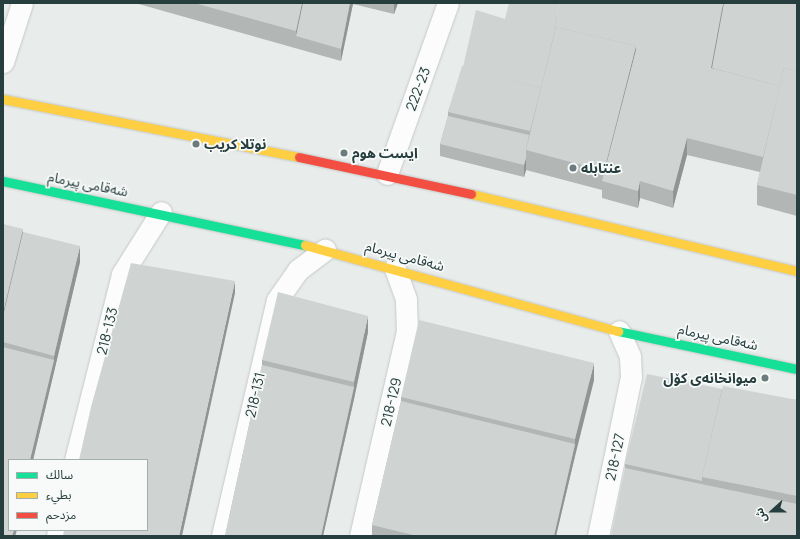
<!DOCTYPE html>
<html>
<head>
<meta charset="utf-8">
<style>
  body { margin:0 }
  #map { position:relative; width:800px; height:539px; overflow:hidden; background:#e8eceb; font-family:Manrope,"Noto Sans Arabic",sans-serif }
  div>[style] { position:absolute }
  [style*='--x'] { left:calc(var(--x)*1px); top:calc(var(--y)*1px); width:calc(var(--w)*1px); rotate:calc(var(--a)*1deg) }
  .roads { filter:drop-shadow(0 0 1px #c5c9c8) drop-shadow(0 0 1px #c5c9c8) }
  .street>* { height:21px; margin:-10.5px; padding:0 10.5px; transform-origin:10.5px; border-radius:10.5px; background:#fcfcfc }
  .fast>* { height:9px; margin:-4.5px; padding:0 4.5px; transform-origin:4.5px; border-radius:4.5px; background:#16e098 }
  .slow>* { height:9px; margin:-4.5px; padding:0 4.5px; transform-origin:4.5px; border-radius:4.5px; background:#ffcf43 }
  .jam>* { height:9px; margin:-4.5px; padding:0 4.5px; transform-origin:4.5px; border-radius:4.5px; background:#f24e42 }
  .wall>* { inset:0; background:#b2b6b5 }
  .shaded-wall>* { inset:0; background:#919494 }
  .building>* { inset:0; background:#cfd4d3 }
  .dots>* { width:11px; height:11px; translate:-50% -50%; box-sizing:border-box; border:2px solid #f7faf9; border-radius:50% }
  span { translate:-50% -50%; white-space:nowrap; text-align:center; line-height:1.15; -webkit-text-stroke:3.5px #f7faf9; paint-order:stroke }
  .street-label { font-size:14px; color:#263f3e }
  .poi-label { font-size:14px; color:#263f3e; font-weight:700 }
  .left { translate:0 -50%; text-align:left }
  .right { translate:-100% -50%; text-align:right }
  .frame { position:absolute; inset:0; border:4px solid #263f3e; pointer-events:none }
  .legend { position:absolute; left:8px; top:459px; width:140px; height:72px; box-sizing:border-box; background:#f7faf9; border:1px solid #a3afae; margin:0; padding:5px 7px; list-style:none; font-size:12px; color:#263f3e }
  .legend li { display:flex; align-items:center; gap:8px; height:20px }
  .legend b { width:20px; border:1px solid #a3afae }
  .north { position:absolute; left:752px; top:491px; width:40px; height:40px; -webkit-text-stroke:3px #f7faf9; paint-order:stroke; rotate:249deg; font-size:11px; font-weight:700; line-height:16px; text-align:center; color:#263f3e }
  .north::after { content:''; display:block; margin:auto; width:14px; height:18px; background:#263f3e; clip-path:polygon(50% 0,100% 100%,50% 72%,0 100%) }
</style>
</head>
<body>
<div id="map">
  <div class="roads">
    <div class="street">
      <i style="--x:3;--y:62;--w:62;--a:-72.1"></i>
      <i style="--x:387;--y:174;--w:182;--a:-70.4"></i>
      <i style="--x:75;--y:460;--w:192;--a:-75.8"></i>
      <i style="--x:122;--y:274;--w:73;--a:-57.8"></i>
      <i style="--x:57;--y:536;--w:6;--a:-81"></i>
      <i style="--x:222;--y:536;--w:242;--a:-76.9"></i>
      <i style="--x:277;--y:300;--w:37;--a:-55"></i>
      <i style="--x:298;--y:270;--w:34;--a:-37"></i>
      <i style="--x:360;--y:536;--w:210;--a:-77.1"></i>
      <i style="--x:407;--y:331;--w:32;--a:-92"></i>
      <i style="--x:406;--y:299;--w:33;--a:-110"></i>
      <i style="--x:598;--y:536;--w:162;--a:-78.3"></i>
      <i style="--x:631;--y:377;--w:21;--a:-93"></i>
      <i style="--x:630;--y:356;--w:27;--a:-114"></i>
    </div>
    <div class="fast">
      <i style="--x:3;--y:181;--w:309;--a:12"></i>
      <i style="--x:618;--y:331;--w:183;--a:12"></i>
    </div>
    <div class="slow">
      <i style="--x:3;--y:99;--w:302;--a:11.1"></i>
      <i style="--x:471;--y:194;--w:335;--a:13.3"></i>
      <i style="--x:305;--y:245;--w:325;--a:15.4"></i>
    </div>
    <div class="jam">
      <i style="--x:299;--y:157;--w:176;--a:12.1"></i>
    </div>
  </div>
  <div class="wall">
    <i style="clip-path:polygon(135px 3px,353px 3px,341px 61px)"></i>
    <i style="clip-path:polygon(353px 3px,398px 3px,394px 14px,353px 4px)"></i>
    <i style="clip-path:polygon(797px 3px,797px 216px,757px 205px,757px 185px,760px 172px,687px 155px,673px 208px,640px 198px,638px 208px,602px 198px,602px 190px,526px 170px,524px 177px,440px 156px,440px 144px,448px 116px,448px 112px,463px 67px,505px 19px)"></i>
    <i style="clip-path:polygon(3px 224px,23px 232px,80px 262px,15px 536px,3px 536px)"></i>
    <i style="clip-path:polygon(368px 332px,354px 399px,323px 536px,225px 536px,262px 365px,262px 360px)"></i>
    <i style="clip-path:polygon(594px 380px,575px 456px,556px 536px,372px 536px,372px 525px,401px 401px,401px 397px)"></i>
    <i style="clip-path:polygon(722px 389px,797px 400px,797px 536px,625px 468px,625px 464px)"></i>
  </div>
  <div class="shaded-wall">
    <i style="clip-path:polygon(302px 3px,306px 3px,296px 36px,296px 31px)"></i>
    <i style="clip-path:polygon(350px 3px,353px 3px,353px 4px,341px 61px,341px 49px)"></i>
    <i style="clip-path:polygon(394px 3px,398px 3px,394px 14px)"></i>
    <i style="clip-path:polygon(723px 3px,727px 3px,713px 74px,711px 68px)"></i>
    <i style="clip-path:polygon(636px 46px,636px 66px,604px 182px,604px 171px)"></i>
    <i style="clip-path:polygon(687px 138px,687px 155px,673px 208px,673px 191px)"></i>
    <i style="clip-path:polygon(526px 158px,526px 170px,524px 177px,524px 165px)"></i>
    <i style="clip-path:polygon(640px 181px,640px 198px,638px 208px,638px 191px)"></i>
    <i style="clip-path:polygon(23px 229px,23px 249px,3px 333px,3px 313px)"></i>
    <i style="clip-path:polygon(80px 246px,80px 262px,54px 372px,54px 356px)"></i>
    <i style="clip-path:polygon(235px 281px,235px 293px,182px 536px,179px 536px)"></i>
    <i style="clip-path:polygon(368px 316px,368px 332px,354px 399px,323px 536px,321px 536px,354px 387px,354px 382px)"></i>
    <i style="clip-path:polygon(54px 360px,54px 372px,33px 460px,30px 460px)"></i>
    <i style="clip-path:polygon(594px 363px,594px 380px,575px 456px,556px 536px,554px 536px,575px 444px,575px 439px)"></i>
    <i style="clip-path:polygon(14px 530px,17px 530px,15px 536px,12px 536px)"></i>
  </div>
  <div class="building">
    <i style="clip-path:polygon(194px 3px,302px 3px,296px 31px)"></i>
    <i style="clip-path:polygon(303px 3px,350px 3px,341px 49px,296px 36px)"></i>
    <i style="clip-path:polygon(509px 3px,560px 3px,554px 29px,555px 30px,541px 88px,463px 67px,476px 10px,505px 19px)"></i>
    <i style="clip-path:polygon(560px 3px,723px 3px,711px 68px,780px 86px,763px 157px,687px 138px,673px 191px,640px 181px,638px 191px,602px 181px,636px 50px,636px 46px,556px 27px,555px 30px,554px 29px)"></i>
    <i style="clip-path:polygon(724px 3px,797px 3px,797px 71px,784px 68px,780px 86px,712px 68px)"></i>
    <i style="clip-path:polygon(556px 27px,636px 46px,604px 171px,526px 150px)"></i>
    <i style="clip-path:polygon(462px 66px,541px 88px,530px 131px,448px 112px)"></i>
    <i style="clip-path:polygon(784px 68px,797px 71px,797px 195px,757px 185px)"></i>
    <i style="clip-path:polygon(448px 116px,529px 135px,526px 150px,526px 158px,524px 165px,440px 144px)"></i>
    <i style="clip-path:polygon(3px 224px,23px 229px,3px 313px)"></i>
    <i style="clip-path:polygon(23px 232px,80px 246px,54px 356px,3px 342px,3px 316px)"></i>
    <i style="clip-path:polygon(131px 263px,235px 281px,179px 536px,63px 536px,64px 530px,147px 530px,147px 460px,79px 460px,91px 407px)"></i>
    <i style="clip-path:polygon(278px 292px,368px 316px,354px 382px,262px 360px)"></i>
    <i style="clip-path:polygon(419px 320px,594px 363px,575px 439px,401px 397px)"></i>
    <i style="clip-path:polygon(3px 347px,54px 360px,30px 460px,9px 460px,9px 530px,14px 530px,12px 536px,3px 536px)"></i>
    <i style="clip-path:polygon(262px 365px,354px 387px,321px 536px,225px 536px)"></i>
    <i style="clip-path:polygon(647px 374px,722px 389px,702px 477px,702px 481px,625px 464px)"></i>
    <i style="clip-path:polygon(723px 386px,797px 400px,797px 496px,702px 477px)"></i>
    <i style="clip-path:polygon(401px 401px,575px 444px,554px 536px,417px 536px,372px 525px)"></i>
    <i style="clip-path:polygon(625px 468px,797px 504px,797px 536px,611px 536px)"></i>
  </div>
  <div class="dots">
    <i style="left:196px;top:144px;background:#6a7c7b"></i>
    <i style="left:344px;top:153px;background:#6a7c7b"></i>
    <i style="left:573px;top:168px;background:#6a7c7b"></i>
    <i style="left:765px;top:378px;background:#6a7c7b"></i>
  </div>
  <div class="street-label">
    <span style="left:418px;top:89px;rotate:-70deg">222-23</span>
    <span style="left:88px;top:184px;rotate:11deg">شەقامی پیرمام</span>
    <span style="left:405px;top:256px;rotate:15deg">شەقامی پیرمام</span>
    <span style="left:107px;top:331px;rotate:-76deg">218-133</span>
    <span style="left:718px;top:337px;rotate:12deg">شەقامی پیرمام</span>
    <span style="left:255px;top:395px;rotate:-77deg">218-131</span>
    <span style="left:391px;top:402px;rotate:-77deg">218-129</span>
    <span style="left:615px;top:457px;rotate:-78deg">218-127</span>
  </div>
  <div class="poi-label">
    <span class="left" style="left:204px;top:144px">نوتلا كريب</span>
    <span class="left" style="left:352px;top:153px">ايست هوم</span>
    <span class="left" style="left:581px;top:168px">عنتابله</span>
    <span class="right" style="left:757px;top:378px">میوانخانەی کۆل</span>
  </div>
  <div class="frame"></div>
  <ul class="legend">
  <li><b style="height:5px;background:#16e098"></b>سالك</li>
  <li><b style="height:5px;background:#ffcf43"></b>بطيء</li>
  <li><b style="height:5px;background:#f24e42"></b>مزدحم</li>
  </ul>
  <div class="north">ش</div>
</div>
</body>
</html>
